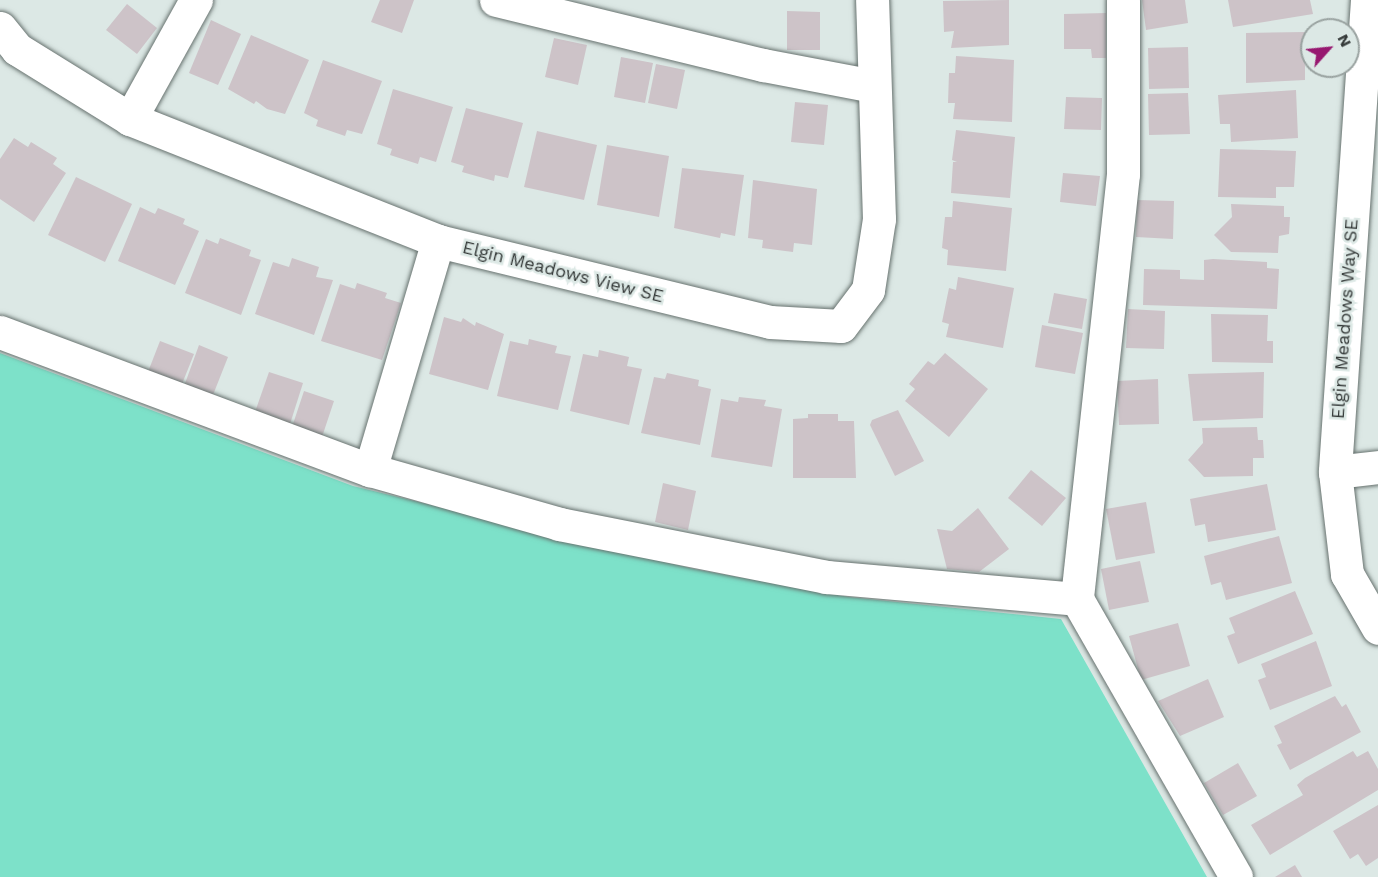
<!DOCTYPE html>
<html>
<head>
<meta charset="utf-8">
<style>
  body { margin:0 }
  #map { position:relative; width:1378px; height:877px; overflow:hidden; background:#dce8e5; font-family:"Work Sans",sans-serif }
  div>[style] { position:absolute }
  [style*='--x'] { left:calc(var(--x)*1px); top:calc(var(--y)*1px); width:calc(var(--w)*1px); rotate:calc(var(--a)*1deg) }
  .green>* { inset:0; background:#7de1c9 }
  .building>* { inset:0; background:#cdc3c8 }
  .roads { filter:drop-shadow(0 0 2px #67726f) drop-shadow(0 0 2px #67726f) }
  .minor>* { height:33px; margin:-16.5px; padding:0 16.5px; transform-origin:16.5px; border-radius:16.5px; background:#fff }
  span { translate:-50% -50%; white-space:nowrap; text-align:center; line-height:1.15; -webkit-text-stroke:5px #dce8e5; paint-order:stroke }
  .street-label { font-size:18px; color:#343938 }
  .north { position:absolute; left:1300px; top:18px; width:60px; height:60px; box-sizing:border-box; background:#dce8e5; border:2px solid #99a2a0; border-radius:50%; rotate:63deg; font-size:16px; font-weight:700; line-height:24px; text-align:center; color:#343938 }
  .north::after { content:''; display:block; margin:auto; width:21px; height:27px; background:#971870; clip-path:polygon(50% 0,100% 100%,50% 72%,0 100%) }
</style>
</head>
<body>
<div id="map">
  <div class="green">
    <i style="clip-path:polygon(0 353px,353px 486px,694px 569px,849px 597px,1061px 619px,1207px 877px,0 877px)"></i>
  </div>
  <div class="building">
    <i style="clip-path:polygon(380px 0,414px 0,402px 33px,371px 22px)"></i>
    <i style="clip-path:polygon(1009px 0,1009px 45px,951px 48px,954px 31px,944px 32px,943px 1px)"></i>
    <i style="clip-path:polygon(1142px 0,1185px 0,1188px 23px,1146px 30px)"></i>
    <i style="clip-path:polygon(1228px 0,1310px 0,1313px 14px,1233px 27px)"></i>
    <i style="clip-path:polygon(127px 4px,157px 28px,137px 54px,106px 30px)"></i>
    <i style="clip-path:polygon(787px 11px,820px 12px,820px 50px,787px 50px)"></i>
    <i style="clip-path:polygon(1106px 13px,1106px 58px,1092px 58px,1091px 49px,1064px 49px,1064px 14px)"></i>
    <i style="clip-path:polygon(211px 20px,241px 34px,218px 85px,189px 73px)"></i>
    <i style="clip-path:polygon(1305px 32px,1305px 80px,1246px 83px,1246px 33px)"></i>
    <i style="clip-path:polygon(251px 35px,309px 60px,285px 114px,267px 109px,256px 101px,254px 104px,228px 89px)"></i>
    <i style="clip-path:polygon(554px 38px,587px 45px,578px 85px,545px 77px)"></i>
    <i style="clip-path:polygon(1188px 47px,1189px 88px,1149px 89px,1148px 48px)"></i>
    <i style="clip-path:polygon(956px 56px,1014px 60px,1012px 122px,953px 119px,955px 103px,948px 103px,949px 73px,955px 73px)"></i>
    <i style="clip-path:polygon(621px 57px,653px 63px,645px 103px,614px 97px)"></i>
    <i style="clip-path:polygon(323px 60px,382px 81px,362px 134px,347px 130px,345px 136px,316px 126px,318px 120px,304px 113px)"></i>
    <i style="clip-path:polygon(656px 64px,685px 70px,677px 109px,648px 103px)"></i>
    <i style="clip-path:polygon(393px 89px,453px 107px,436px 162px,420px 157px,418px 164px,390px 155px,392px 149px,377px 144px)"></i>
    <i style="clip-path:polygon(1296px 90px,1298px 138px,1231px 142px,1230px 124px,1220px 124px,1218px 95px)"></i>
    <i style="clip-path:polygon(1188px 93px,1190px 134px,1149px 135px,1148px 94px)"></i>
    <i style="clip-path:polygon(1066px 97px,1102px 98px,1101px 130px,1064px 129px)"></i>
    <i style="clip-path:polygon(795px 102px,828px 105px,824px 145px,791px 142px)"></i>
    <i style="clip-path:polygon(466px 108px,523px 123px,508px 178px,495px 175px,494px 181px,462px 172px,464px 166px,451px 162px)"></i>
    <i style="clip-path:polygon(956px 130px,1015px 137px,1010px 198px,951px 193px,953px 162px,957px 162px,952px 160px)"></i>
    <i style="clip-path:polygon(537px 131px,597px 145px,584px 200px,524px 187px)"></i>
    <i style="clip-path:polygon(14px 138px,28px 147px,31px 142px,57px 158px,53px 164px,66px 173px,34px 222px,0 199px,0 159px)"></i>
    <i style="clip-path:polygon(607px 145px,669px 156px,659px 217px,597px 205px)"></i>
    <i style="clip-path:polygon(1220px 149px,1296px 151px,1294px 187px,1276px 187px,1276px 198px,1218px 197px)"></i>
    <i style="clip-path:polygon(682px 168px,744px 175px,735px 236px,721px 233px,720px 238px,674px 228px)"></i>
    <i style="clip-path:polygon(1063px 173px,1100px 176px,1096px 206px,1060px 202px)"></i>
    <i style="clip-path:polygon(76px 177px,132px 204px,105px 262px,48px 235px)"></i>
    <i style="clip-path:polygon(753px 180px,817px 189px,812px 245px,794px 243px,793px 252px,762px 248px,763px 240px,748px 238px)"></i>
    <i style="clip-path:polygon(1137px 200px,1174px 201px,1173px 239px,1136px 237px)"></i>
    <i style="clip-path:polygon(953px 201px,1012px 208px,1006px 271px,947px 265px,948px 250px,942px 248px,945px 217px,952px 217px)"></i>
    <i style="clip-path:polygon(1231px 204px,1284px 206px,1284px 217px,1290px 217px,1289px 234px,1279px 236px,1278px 253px,1231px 252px,1214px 235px,1232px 217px)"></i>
    <i style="clip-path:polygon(140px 207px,155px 214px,158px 208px,185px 219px,183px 224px,199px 231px,175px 285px,118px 261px)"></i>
    <i style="clip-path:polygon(220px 238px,251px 250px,249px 256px,261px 260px,241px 315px,185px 293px,206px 239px,218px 244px)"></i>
    <i style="clip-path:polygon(292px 258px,319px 267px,316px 277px,333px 280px,314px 335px,255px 314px,273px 262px,289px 267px)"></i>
    <i style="clip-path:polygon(1213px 259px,1267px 262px,1267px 268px,1279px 269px,1277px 309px,1143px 305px,1144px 269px,1180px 270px,1180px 279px,1204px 280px,1204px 260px)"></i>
    <i style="clip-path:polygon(958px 277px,1014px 288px,1003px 348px,946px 337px,949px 324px,942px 322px,949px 288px,956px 290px)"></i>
    <i style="clip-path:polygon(357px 283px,387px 293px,385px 298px,401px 303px,382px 360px,321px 341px,340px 284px,355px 289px)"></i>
    <i style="clip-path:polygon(1054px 293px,1087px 299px,1082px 329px,1048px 323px)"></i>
    <i style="clip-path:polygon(1128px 309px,1165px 311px,1164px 349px,1126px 348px)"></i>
    <i style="clip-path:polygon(1211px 314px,1268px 315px,1267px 341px,1273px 341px,1273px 363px,1212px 362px)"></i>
    <i style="clip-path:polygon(444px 317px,461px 322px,463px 318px,475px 326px,476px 322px,504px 334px,488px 390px,429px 374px)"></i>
    <i style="clip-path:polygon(1042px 325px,1083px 333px,1075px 374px,1035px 367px)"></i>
    <i style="clip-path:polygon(529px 339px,557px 346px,555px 353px,571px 356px,558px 410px,497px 396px,510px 341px,528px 345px)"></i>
    <i style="clip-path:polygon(160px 341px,194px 354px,180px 389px,146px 377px)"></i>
    <i style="clip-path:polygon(199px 345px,228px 357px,211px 400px,183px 389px)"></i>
    <i style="clip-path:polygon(599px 350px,629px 357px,627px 366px,642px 369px,629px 425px,570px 411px,583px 354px,598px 357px)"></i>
    <i style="clip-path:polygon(945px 353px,988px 389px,949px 437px,905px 401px,915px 389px,909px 384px,928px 361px,934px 365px)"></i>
    <i style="clip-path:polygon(269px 372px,303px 383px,290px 424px,255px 412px)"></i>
    <i style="clip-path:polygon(1264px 372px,1263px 418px,1193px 421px,1188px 374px)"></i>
    <i style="clip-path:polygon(667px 373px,699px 380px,698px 386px,711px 389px,700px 445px,641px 433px,654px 377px,665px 379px)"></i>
    <i style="clip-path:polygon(1158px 379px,1159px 424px,1119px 425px,1117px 381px)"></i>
    <i style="clip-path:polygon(304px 391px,334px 401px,321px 440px,291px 430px)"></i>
    <i style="clip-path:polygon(739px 397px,766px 400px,764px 406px,782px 409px,772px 467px,711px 457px,721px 399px,738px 402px)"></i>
    <i style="clip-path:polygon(898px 410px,924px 461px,895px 476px,870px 425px,872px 420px)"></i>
    <i style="clip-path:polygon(808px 414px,838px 414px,838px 421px,854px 421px,856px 478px,793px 478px,793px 419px,808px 418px)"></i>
    <i style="clip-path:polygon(1257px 427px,1258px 440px,1263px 440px,1264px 458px,1253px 458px,1253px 476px,1204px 477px,1188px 460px,1203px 443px,1202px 428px)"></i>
    <i style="clip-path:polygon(1031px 470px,1066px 498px,1042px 526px,1008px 498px)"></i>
    <i style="clip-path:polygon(663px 483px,696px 491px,688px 530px,655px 522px)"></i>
    <i style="clip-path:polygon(1267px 484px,1276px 530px,1208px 542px,1205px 524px,1195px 526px,1190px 499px)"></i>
    <i style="clip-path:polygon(1146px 502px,1155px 553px,1116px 560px,1106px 509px)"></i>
    <i style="clip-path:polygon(978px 508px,1009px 549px,979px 572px,947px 569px,937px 529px,952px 531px)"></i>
    <i style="clip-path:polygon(1279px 536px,1292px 583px,1226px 600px,1221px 582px,1211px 585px,1204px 556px)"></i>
    <i style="clip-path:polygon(1140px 561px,1149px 602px,1109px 610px,1101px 569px)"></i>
    <i style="clip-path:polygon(1295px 591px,1313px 634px,1238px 664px,1227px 636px,1235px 633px,1229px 618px)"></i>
    <i style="clip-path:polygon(1178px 623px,1190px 666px,1141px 680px,1129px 636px)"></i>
    <i style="clip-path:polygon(1316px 641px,1332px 686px,1270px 710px,1258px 680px,1266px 677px,1261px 664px)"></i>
    <i style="clip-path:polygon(1208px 679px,1224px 717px,1180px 736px,1158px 701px)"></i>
    <i style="clip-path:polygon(1335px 696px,1342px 707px,1346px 704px,1361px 732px,1290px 770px,1277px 745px,1282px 743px,1274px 726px)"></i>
    <i style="clip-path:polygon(1353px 751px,1357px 757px,1368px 751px,1378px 769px,1378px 790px,1270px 855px,1251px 825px,1303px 795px,1297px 785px,1305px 778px)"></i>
    <i style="clip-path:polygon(1238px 763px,1257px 796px,1223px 815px,1204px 783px)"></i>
    <i style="clip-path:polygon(1378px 805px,1378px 858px,1366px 866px,1358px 854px,1350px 859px,1333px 831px)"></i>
    <i style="clip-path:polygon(1295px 865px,1302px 877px,1275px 877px)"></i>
  </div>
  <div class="roads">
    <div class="minor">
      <i style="--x:496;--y:0;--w:275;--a:13.7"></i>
      <i style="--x:763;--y:65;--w:112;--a:10.8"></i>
      <i style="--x:1123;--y:0;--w:174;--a:90"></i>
      <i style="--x:1123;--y:174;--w:427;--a:96.2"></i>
      <i style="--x:1077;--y:599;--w:320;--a:60.2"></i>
      <i style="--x:1367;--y:0;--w:473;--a:93.9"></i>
      <i style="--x:1335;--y:472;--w:103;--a:83.3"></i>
      <i style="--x:1347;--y:574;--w:62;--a:60.1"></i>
      <i style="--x:0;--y:28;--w:27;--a:51"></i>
      <i style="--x:17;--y:49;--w:133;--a:31.8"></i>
      <i style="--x:130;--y:119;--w:331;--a:21.6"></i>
      <i style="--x:438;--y:241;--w:342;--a:13.7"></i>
      <i style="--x:770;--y:322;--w:71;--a:3.2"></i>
      <i style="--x:841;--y:326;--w:45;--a:-53.1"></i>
      <i style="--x:868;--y:290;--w:72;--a:-81.2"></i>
      <i style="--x:879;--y:219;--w:219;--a:-91.8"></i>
      <i style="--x:130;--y:119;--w:136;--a:-61"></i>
      <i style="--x:0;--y:332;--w:395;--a:20.5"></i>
      <i style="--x:370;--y:470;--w:197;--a:15.9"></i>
      <i style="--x:559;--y:524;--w:272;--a:11.2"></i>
      <i style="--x:826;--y:577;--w:252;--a:5"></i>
      <i style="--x:370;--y:470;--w:239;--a:-73.5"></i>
      <i style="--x:1335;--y:472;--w:43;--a:-6.6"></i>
    </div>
  </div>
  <div class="street-label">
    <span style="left:563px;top:272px;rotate:14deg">Elgin Meadows View SE</span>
    <span style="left:1345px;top:319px;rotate:-86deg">Elgin Meadows Way SE</span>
  </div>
  <div class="north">N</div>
</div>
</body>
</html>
